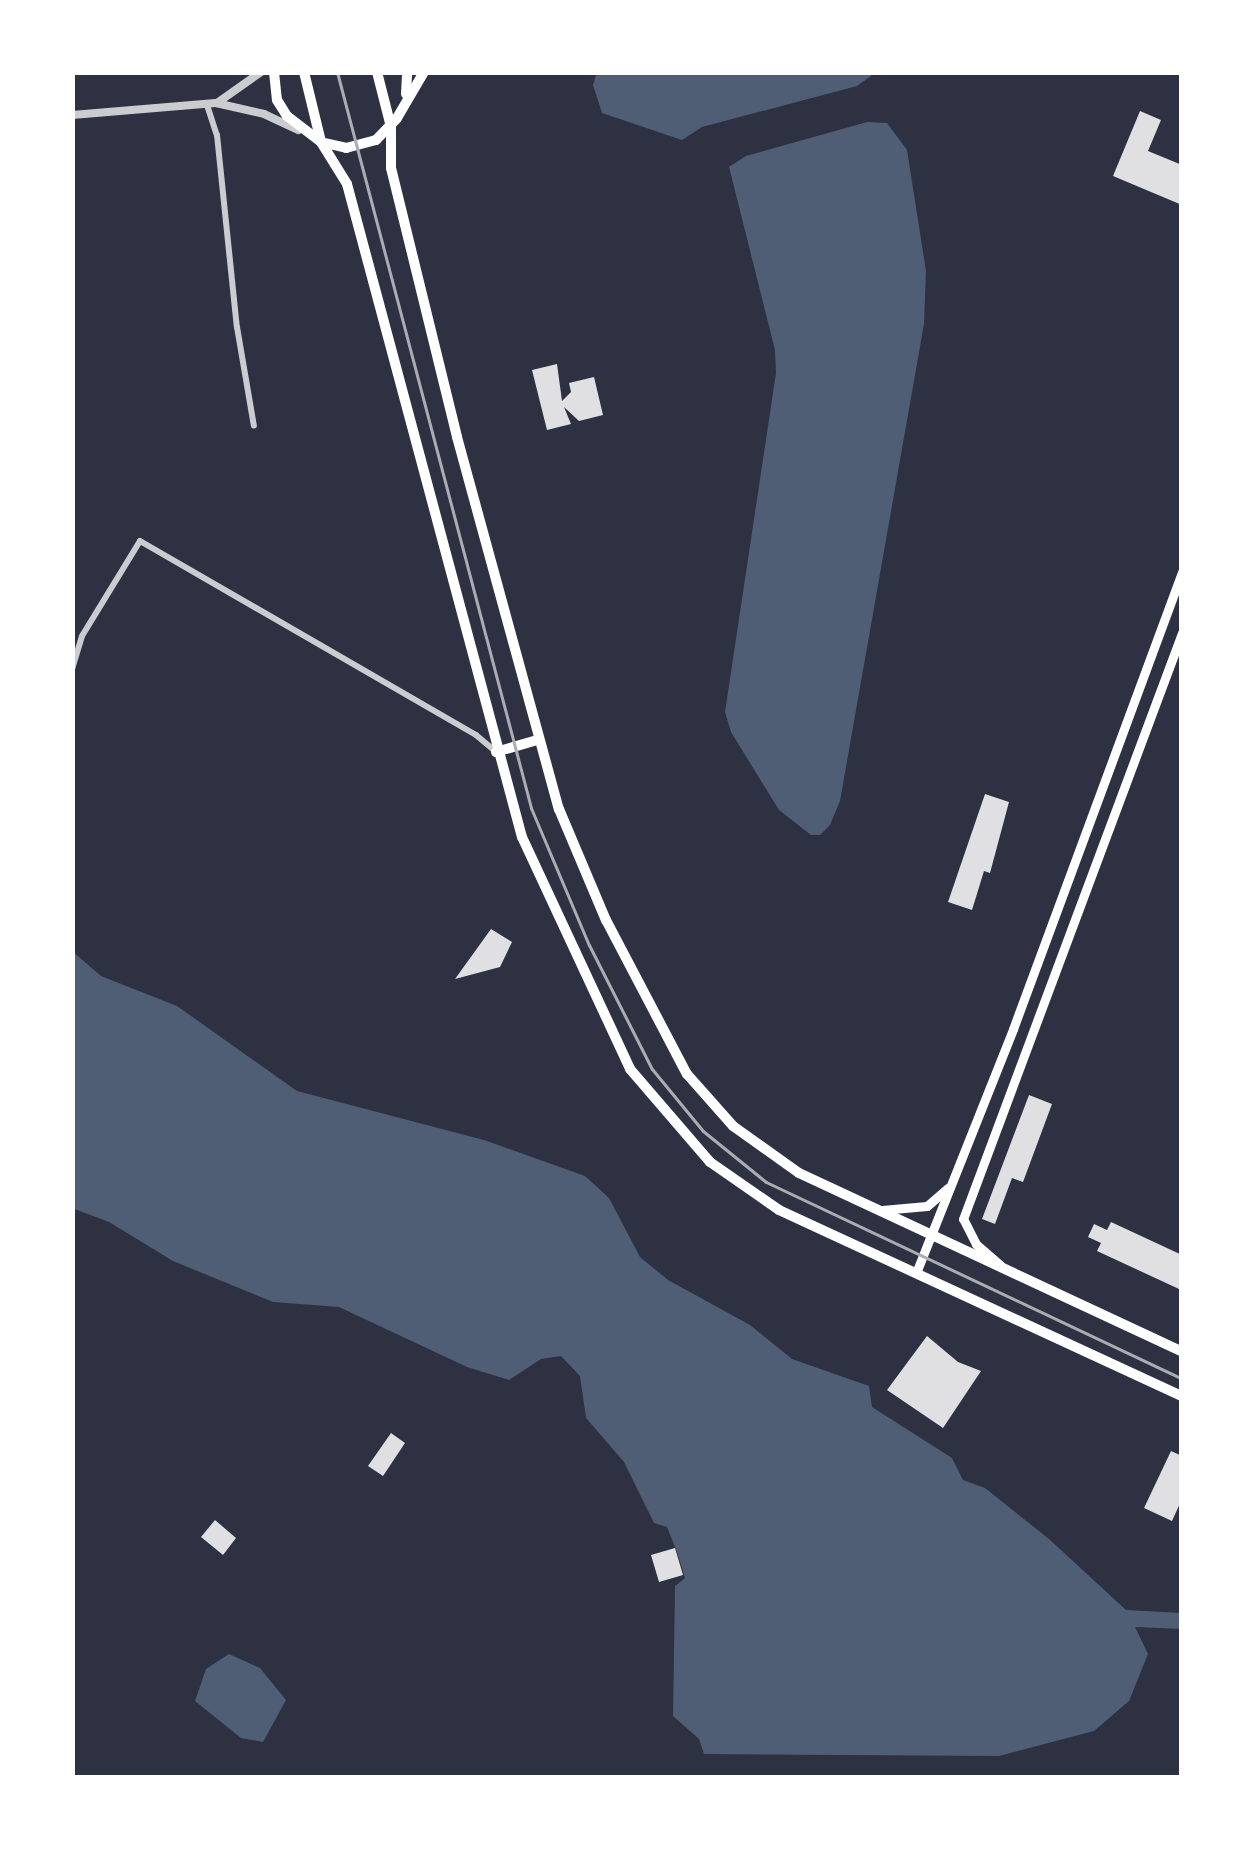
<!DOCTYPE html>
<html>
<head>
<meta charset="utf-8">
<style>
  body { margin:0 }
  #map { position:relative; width:1254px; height:1850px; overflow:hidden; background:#2d3142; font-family:Lato,sans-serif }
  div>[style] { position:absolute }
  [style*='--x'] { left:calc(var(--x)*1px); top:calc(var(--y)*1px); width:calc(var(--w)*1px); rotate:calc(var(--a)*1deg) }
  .water>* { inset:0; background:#4f5d75 }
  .building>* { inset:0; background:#e0e0e3 }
  .minor>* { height:6px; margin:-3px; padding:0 3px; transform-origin:3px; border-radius:3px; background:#caccd0 }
  .tertiary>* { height:8px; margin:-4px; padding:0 4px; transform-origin:4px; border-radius:4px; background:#caccd0 }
  .secondary>* { height:9px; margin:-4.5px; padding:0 4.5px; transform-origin:4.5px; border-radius:4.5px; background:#fff }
  .primary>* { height:10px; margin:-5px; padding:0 5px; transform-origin:5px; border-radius:5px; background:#fff }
  .tram>* { height:3px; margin:-1.5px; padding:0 1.5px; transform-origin:1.5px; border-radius:1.5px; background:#abadb3 }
  span { translate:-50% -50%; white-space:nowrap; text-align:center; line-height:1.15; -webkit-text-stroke:10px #fff; paint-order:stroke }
  .frame { position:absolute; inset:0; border:75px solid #fff; pointer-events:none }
</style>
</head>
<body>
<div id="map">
  <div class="water">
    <i style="clip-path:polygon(597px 72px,871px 72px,871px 76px,857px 86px,702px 127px,682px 140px,602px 113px,593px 85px)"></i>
    <i style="clip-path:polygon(867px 122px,887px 123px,907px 150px,926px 271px,924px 324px,840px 801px,830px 825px,820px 835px,811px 835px,779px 810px,731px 732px,725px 712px,776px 373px,775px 350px,729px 167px,746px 156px)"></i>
    <i style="clip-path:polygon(72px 951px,101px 976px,177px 1006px,297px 1091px,484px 1140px,585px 1176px,609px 1198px,640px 1257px,668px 1280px,750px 1325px,792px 1359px,869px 1386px,872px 1407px,952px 1458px,963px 1480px,985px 1488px,1049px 1539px,1126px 1610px,1182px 1613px,1182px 1629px,1135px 1627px,1148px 1654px,1129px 1701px,1094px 1731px,999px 1756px,704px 1754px,699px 1739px,673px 1716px,675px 1586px,685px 1578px,677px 1552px,667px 1527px,654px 1523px,624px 1462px,586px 1418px,580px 1376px,561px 1356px,541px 1359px,509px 1380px,467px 1367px,339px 1307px,273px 1302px,173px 1261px,109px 1222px,72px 1208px)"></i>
    <i style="clip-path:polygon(229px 1654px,260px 1668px,286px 1700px,263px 1742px,241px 1738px,195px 1701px,206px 1669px)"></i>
  </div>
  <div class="building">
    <i style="clip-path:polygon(1140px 111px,1161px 120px,1148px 151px,1182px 165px,1182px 205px,1113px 176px)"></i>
    <i style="clip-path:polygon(557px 364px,562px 401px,571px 392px,569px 383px,594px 377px,603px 415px,579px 421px,564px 407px,571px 424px,547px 430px,532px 370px)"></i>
    <i style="clip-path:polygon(985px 794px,1009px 802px,990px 873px,984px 871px,972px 910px,948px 902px)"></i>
    <i style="clip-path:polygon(491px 929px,512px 942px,500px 967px,455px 979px)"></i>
    <i style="clip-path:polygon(1029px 1095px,1052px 1104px,1023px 1182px,1012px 1178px,995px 1224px,982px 1219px)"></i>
    <i style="clip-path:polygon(1111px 1222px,1182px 1255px,1179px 1289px,1097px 1251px,1101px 1243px,1088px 1237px,1094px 1224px,1107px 1230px)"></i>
    <i style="clip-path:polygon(927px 1336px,958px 1362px,981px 1371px,943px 1428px,887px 1390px)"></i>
    <i style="clip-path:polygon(391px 1433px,405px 1443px,383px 1476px,368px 1466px)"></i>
    <i style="clip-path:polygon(1171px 1451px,1182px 1456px,1182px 1499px,1172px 1521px,1144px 1508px)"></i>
    <i style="clip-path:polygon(215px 1520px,236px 1538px,223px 1555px,201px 1537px)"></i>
    <i style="clip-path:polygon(675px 1548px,683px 1575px,659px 1582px,651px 1555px)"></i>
  </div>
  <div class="minor">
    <i style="--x:207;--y:105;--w:32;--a:72"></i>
    <i style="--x:217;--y:135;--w:193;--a:84.1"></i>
    <i style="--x:237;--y:327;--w:100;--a:80.3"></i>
    <i style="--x:72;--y:669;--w:34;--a:-73"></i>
    <i style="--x:82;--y:636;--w:111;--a:-58.6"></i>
    <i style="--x:140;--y:541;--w:388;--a:30"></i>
    <i style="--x:476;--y:735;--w:26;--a:40"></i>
  </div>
  <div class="tertiary">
    <i style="--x:217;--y:103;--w:54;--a:-35.2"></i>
    <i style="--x:72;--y:115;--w:144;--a:-4.8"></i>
    <i style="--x:216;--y:103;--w:49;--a:12.9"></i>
    <i style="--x:264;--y:114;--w:38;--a:25"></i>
  </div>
  <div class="secondary">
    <i style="--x:882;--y:1210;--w:45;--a:-5.1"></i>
    <i style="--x:927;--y:1206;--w:28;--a:-41"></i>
    <i style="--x:1000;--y:1265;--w:32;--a:-139"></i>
    <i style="--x:976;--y:1244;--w:28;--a:-117"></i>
    <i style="--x:963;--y:1219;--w:626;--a:-69.51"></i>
    <i style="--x:916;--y:1273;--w:263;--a:-68.3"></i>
    <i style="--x:1013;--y:1029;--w:488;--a:-69.7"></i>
  </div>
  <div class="primary">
    <i style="--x:274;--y:72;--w:28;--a:84"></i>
    <i style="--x:277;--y:100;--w:19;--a:58"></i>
    <i style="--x:287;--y:116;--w:43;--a:37.4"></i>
    <i style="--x:321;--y:142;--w:49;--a:58.2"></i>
    <i style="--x:347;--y:184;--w:676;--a:75"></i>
    <i style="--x:522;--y:837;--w:256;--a:65"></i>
    <i style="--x:630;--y:1069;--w:123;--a:49.3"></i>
    <i style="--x:710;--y:1162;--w:84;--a:34.8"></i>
    <i style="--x:779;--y:1210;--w:444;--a:24.8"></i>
    <i style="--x:304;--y:72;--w:72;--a:76.3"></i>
    <i style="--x:377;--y:72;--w:57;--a:75.7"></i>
    <i style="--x:391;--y:127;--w:41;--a:90"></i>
    <i style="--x:391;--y:168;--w:277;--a:76.2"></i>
    <i style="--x:457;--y:437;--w:386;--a:74.7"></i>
    <i style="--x:559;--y:809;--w:121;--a:67.1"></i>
    <i style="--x:606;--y:920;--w:174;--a:62.3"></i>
    <i style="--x:687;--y:1074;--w:69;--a:48.5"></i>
    <i style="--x:733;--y:1126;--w:81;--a:35.5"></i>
    <i style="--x:799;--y:1173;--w:423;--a:25"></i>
    <i style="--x:406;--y:94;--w:22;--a:-87"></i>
    <i style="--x:325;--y:143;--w:22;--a:13"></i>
    <i style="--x:346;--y:148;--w:31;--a:-15"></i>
    <i style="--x:376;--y:140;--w:30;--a:-46"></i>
    <i style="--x:397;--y:118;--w:53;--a:-59.6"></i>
    <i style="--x:496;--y:752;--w:43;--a:-16.3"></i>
  </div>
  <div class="tram">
    <i style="--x:337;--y:72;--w:761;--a:75.23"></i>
    <i style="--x:531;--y:808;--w:149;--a:67.1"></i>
    <i style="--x:589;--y:945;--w:139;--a:63.1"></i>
    <i style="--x:652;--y:1069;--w:80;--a:50.6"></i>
    <i style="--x:703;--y:1131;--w:81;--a:39"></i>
    <i style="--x:766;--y:1182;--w:460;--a:25.3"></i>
  </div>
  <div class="frame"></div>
</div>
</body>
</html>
